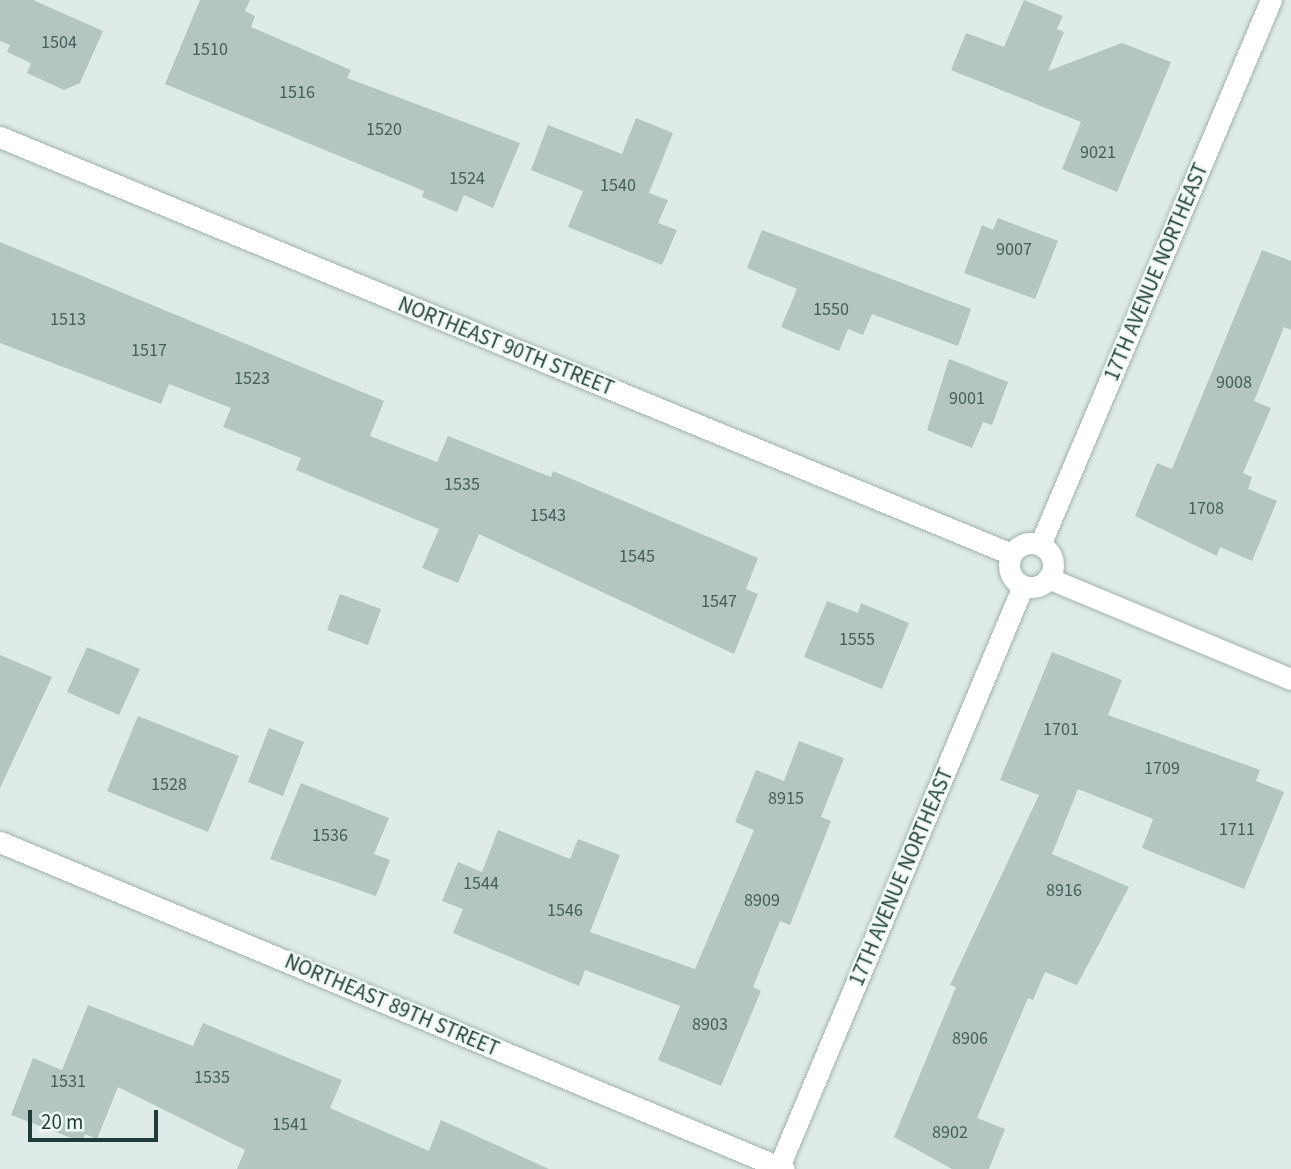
<!DOCTYPE html>
<html>
<head>
<meta charset="utf-8">
<style>
  body { margin:0 }
  #map { position:relative; width:1291px; height:1169px; overflow:hidden; background:#dfebe8; font-family:"Source Sans 3",sans-serif }
  div>[style] { position:absolute }
  [style*='--x'] { left:calc(var(--x)*1px); top:calc(var(--y)*1px); width:calc(var(--w)*1px); rotate:calc(var(--a)*1deg) }
  .building>* { inset:0; background:#b4c6c1 }
  .roads { filter:drop-shadow(0 0 2px #a2b3b0) drop-shadow(0 0 2px #a2b3b0) }
  .street>* { height:21px; margin:-10.5px; padding:0 10.5px; transform-origin:10.5px; border-radius:10.5px; background:#fff }
  .street>.ring { margin:-10.5px; padding:0; box-sizing:content-box; background:none; border:21px solid #fff; border-radius:50% }
  span { translate:-50% -50%; white-space:nowrap; text-align:center; line-height:1.15; -webkit-text-stroke:5px #f0f8f5; paint-order:stroke }
  .number-label { font-size:18px; color:#445f5a }
  .number-label span { -webkit-text-stroke-width:0 }
  .street-label { font-size:21px; color:#1f3d38 }
  .scale { position:absolute; left:28px; top:1110px; width:130px; height:32px; box-sizing:border-box; border:4px solid #1f3d38; border-top:0; padding-left:9px; font-size:21px; line-height:24px; white-space:nowrap; color:#1f3d38; -webkit-text-stroke:5px #f0f8f5; paint-order:stroke }
</style>
</head>
<body>
<div id="map">
  <div class="building">
    <i style="clip-path:polygon(0 0,33px 0,103px 31px,80px 83px,64px 90px,27px 73px,31px 63px,7px 52px,10px 45px,0 41px)"></i>
    <i style="clip-path:polygon(200px 0,250px 0,245px 11px,255px 16px,251px 27px,351px 70px,347px 78px,520px 143px,493px 208px,464px 195px,457px 212px,422px 197px,424px 191px,165px 84px)"></i>
    <i style="clip-path:polygon(1024px 0,1063px 16px,1057px 29px,1064px 32px,1048px 71px,1122px 43px,1171px 62px,1117px 192px,1062px 169px,1081px 122px,951px 70px,966px 33px,1004px 47px)"></i>
    <i style="clip-path:polygon(636px 118px,673px 133px,649px 193px,668px 200px,658px 223px,677px 230px,662px 265px,568px 227px,583px 191px,531px 170px,548px 125px,622px 154px)"></i>
    <i style="clip-path:polygon(998px 218px,1058px 241px,1035px 299px,964px 273px,982px 225px,993px 230px)"></i>
    <i style="clip-path:polygon(762px 230px,971px 309px,958px 346px,872px 314px,863px 335px,848px 329px,839px 351px,781px 327px,797px 289px,747px 268px)"></i>
    <i style="clip-path:polygon(0 242px,384px 401px,370px 436px,437px 462px,448px 436px,551px 477px,553px 471px,758px 558px,746px 589px,758px 594px,734px 654px,479px 534px,458px 583px,422px 568px,439px 529px,296px 470px,301px 458px,223px 427px,231px 408px,169px 384px,161px 404px,0 343px)"></i>
    <i style="clip-path:polygon(1262px 250px,1291px 261px,1291px 330px,1284px 327px,1254px 401px,1271px 408px,1243px 473px,1252px 477px,1248px 489px,1277px 501px,1252px 561px,1220px 547px,1217px 556px,1135px 516px,1157px 463px,1172px 469px)"></i>
    <i style="clip-path:polygon(949px 359px,1008px 382px,992px 425px,983px 422px,972px 448px,927px 430px)"></i>
    <i style="clip-path:polygon(340px 594px,381px 609px,368px 645px,327px 630px)"></i>
    <i style="clip-path:polygon(827px 601px,858px 613px,861px 603px,909px 623px,882px 689px,804px 657px)"></i>
    <i style="clip-path:polygon(87px 647px,140px 669px,119px 715px,67px 692px)"></i>
    <i style="clip-path:polygon(1052px 652px,1122px 680px,1108px 715px,1260px 770px,1256px 781px,1284px 792px,1244px 889px,1142px 848px,1153px 819px,1078px 789px,1052px 854px,1129px 887px,1077px 985px,1045px 972px,1033px 1000px,1028px 998px,977px 1118px,1005px 1129px,989px 1169px,952px 1169px,894px 1137px,956px 987px,950px 985px,1039px 795px,1000px 780px)"></i>
    <i style="clip-path:polygon(0 655px,52px 677px,0 788px)"></i>
    <i style="clip-path:polygon(138px 716px,239px 756px,208px 832px,107px 791px)"></i>
    <i style="clip-path:polygon(269px 728px,304px 742px,283px 796px,248px 782px)"></i>
    <i style="clip-path:polygon(799px 741px,844px 758px,821px 817px,831px 821px,790px 925px,780px 921px,753px 987px,761px 991px,721px 1086px,658px 1060px,680px 1006px,585px 970px,579px 986px,453px 933px,463px 909px,442px 901px,458px 862px,482px 872px,498px 830px,570px 859px,578px 839px,620px 855px,590px 932px,695px 969px,754px 830px,735px 822px,756px 770px,784px 781px)"></i>
    <i style="clip-path:polygon(301px 783px,389px 818px,374px 854px,390px 860px,376px 896px,270px 859px)"></i>
    <i style="clip-path:polygon(88px 1005px,193px 1046px,203px 1023px,342px 1080px,330px 1108px,429px 1151px,441px 1120px,549px 1169px,237px 1169px,245px 1150px,118px 1087px,97px 1139px,85px 1134px,82px 1142px,11px 1115px,33px 1058px,62px 1070px)"></i>
  </div>
  <div class="roads">
    <div class="street">
      <i style="--x:0;--y:137;--w:1094;--a:22.41"></i>
      <i class="ring" style="left:1009px;top:543px;width:23px;height:23px"></i>
      <i style="--x:1040;--y:545;--w:592;--a:-67.03"></i>
      <i style="--x:1048;--y:578;--w:263;--a:22.6"></i>
      <i style="--x:0;--y:842;--w:849;--a:22.64"></i>
      <i style="--x:778;--y:1169;--w:632;--a:-67.21"></i>
    </div>
  </div>
  <div class="number-label">
    <span style="left:59px;top:43px">1504</span>
    <span style="left:210px;top:50px">1510</span>
    <span style="left:297px;top:93px">1516</span>
    <span style="left:384px;top:130px">1520</span>
    <span style="left:1098px;top:153px">9021</span>
    <span style="left:467px;top:179px">1524</span>
    <span style="left:618px;top:186px">1540</span>
    <span style="left:1014px;top:250px">9007</span>
    <span style="left:831px;top:310px">1550</span>
    <span style="left:68px;top:320px">1513</span>
    <span style="left:149px;top:351px">1517</span>
    <span style="left:252px;top:379px">1523</span>
    <span style="left:1234px;top:383px">9008</span>
    <span style="left:967px;top:399px">9001</span>
    <span style="left:462px;top:485px">1535</span>
    <span style="left:1206px;top:509px">1708</span>
    <span style="left:548px;top:516px">1543</span>
    <span style="left:637px;top:557px">1545</span>
    <span style="left:719px;top:602px">1547</span>
    <span style="left:857px;top:640px">1555</span>
    <span style="left:1061px;top:730px">1701</span>
    <span style="left:1162px;top:769px">1709</span>
    <span style="left:169px;top:785px">1528</span>
    <span style="left:786px;top:799px">8915</span>
    <span style="left:1237px;top:830px">1711</span>
    <span style="left:330px;top:836px">1536</span>
    <span style="left:481px;top:884px">1544</span>
    <span style="left:1064px;top:891px">8916</span>
    <span style="left:762px;top:901px">8909</span>
    <span style="left:565px;top:911px">1546</span>
    <span style="left:710px;top:1025px">8903</span>
    <span style="left:970px;top:1039px">8906</span>
    <span style="left:212px;top:1078px">1535</span>
    <span style="left:68px;top:1082px">1531</span>
    <span style="left:290px;top:1125px">1541</span>
    <span style="left:950px;top:1133px">8902</span>
  </div>
  <div class="street-label">
    <span style="left:1156px;top:272px;rotate:-67deg">17TH AVENUE NORTHEAST</span>
    <span style="left:506px;top:346px;rotate:22deg">NORTHEAST 90TH STREET</span>
    <span style="left:901px;top:877px;rotate:-67deg">17TH AVENUE NORTHEAST</span>
    <span style="left:392px;top:1005px;rotate:23deg">NORTHEAST 89TH STREET</span>
  </div>
  <div class="scale">20 m</div>
</div>
</body>
</html>
